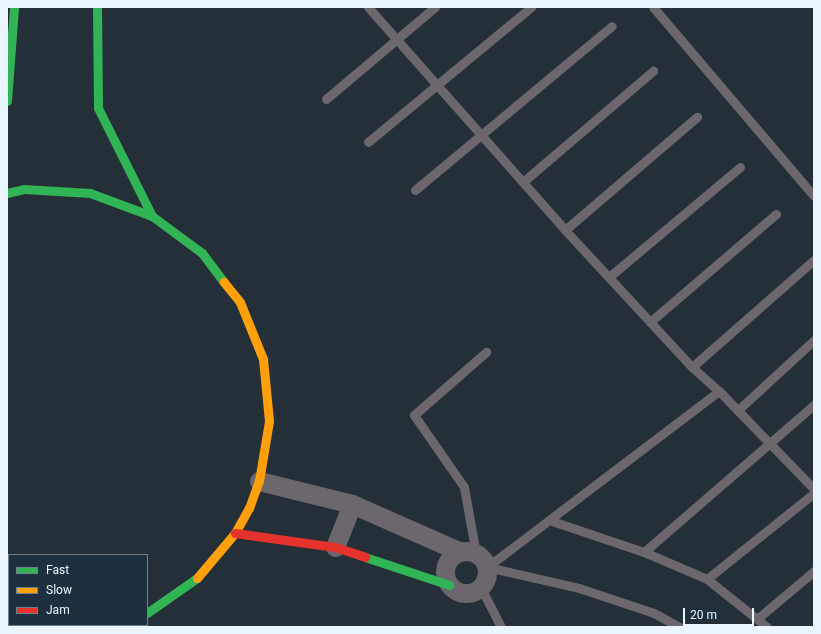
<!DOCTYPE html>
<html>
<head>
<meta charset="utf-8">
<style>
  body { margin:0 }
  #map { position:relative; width:821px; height:634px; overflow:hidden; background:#252f37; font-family:Roboto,sans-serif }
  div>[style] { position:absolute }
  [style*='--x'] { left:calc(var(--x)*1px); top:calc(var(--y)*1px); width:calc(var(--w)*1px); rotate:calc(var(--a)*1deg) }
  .lane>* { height:9px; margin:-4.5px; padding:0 4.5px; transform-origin:4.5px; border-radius:4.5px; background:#6c676d }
  .street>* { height:19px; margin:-9.5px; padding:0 9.5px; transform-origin:9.5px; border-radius:9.5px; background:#6c676d }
  .street>.ring { margin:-9.5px; padding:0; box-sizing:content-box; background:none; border:19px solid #6c676d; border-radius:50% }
  .fast>* { height:9px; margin:-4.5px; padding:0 4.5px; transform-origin:4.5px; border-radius:4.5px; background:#30b455 }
  .slow>* { height:9px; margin:-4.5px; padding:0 4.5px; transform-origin:4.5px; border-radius:4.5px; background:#ff9f0a }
  .jam>* { height:9px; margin:-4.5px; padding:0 4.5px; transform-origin:4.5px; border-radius:4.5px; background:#e5322d }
  span { translate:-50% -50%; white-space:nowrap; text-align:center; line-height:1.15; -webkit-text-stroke:4px #1d303f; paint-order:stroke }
  .frame { position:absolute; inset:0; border:8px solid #ebf5fd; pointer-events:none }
  .legend { position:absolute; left:8px; top:554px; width:140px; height:72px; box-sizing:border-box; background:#1d303f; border:1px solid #6f7f8b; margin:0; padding:5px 7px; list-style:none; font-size:12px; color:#ebf5fd }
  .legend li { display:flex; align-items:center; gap:8px; height:20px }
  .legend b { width:20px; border:1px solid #6f7f8b }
  .scale { position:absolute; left:683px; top:608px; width:71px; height:18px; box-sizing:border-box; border:2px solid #ebf5fd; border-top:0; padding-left:5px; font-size:12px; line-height:14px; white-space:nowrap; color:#ebf5fd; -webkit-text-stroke:3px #1d303f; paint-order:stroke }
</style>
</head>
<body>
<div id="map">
  <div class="lane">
    <i style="--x:368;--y:7;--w:298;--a:48.5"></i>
    <i style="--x:565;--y:230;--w:187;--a:47.2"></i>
    <i style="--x:692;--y:367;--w:36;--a:42"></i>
    <i style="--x:719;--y:391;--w:291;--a:142.8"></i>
    <i style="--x:653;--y:7;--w:248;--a:49.6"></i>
    <i style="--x:326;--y:99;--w:143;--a:-40.2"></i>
    <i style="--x:368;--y:142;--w:212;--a:-39.6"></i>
    <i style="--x:524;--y:181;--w:170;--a:-40.5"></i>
    <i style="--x:415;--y:190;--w:256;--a:-39.8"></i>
    <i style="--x:565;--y:230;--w:174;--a:-40.6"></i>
    <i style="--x:609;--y:277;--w:171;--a:-40"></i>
    <i style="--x:650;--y:322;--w:166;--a:-40.6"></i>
    <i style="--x:692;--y:367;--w:162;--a:-41.3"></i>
    <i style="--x:719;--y:391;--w:136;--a:45.9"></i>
    <i style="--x:738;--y:410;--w:103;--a:-42.6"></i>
    <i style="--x:549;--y:520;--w:100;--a:18.6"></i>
    <i style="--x:644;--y:552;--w:69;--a:23.2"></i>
    <i style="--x:707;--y:579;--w:77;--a:38.7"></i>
    <i style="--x:644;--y:552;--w:225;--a:-40.9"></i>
    <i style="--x:476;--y:554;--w:68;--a:-100.2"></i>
    <i style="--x:464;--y:487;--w:88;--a:-124.8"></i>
    <i style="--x:414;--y:415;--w:96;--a:-41.2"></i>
    <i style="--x:487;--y:567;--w:94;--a:12.9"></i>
    <i style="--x:579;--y:588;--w:79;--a:18.4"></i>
    <i style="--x:654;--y:613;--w:29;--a:29"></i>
    <i style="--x:707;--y:579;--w:137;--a:-38.8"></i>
    <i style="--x:481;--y:588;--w:44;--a:62.9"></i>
    <i style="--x:757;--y:619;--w:75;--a:-40.1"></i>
  </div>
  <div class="street">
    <i style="--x:259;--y:481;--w:96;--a:13.9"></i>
    <i style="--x:352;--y:504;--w:119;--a:23.8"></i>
    <i style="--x:335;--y:547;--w:46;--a:-68.4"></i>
    <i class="ring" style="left:445px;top:551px;width:23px;height:23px"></i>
  </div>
  <div class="fast">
    <i style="--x:97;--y:7;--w:101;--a:89.4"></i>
    <i style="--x:98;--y:108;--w:121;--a:63.4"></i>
    <i style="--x:7;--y:101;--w:94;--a:-85.7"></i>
    <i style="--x:7;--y:193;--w:17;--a:-13"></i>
    <i style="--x:24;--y:189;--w:66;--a:3.5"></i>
    <i style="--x:90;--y:193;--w:66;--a:20.4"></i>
    <i style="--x:152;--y:216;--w:62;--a:36.5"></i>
    <i style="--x:202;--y:253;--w:36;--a:53"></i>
    <i style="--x:365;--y:557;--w:89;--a:18.4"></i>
    <i style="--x:147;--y:613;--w:61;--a:-35"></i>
    <i style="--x:107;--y:627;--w:6;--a:-18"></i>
  </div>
  <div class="slow">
    <i style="--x:197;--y:578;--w:59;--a:-49.8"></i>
    <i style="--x:235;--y:533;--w:29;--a:-61"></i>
    <i style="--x:249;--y:508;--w:29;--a:-70"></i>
    <i style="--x:259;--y:481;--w:61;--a:-80.5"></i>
    <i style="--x:269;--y:421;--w:62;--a:-95.5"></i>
    <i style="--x:263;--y:359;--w:61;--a:-112"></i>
    <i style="--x:240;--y:302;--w:26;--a:-129"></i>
  </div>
  <div class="jam">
    <i style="--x:235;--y:533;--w:101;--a:8"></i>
    <i style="--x:335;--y:547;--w:32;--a:18"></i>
  </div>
  <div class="frame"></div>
  <ul class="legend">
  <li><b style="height:5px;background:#30b455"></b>Fast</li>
  <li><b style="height:5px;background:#ff9f0a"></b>Slow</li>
  <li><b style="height:5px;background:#e5322d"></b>Jam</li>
  </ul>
  <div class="scale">20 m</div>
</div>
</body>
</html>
